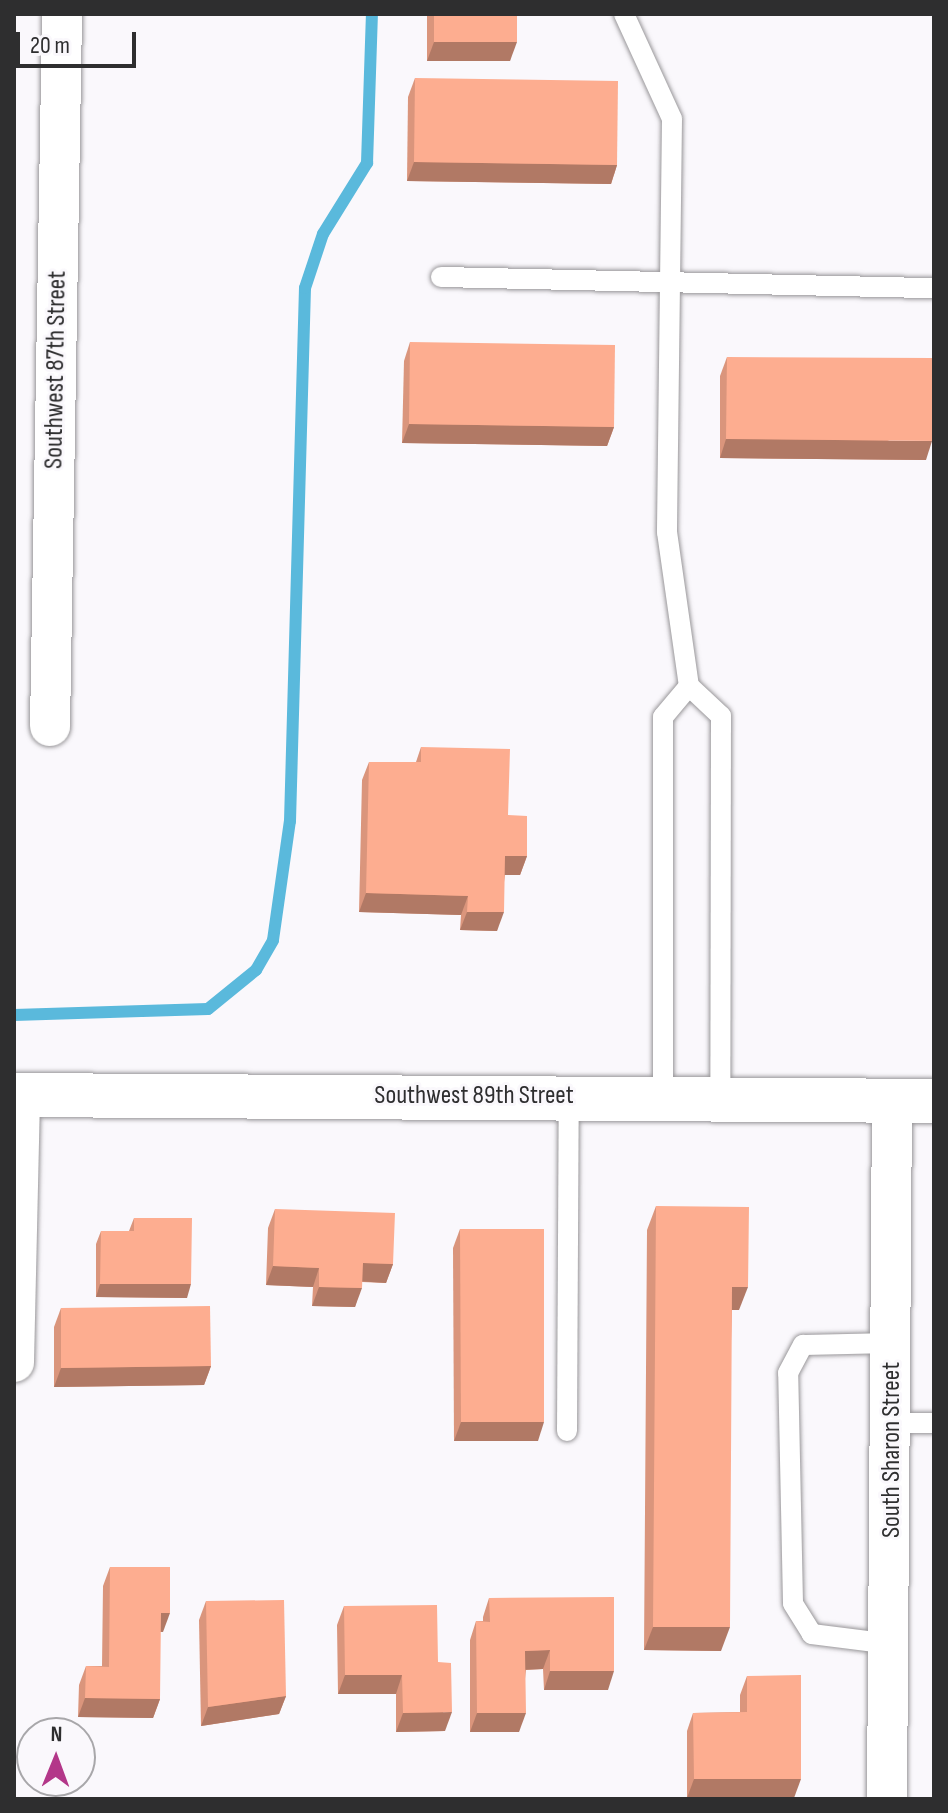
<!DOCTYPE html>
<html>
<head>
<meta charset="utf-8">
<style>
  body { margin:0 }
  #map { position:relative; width:948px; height:1813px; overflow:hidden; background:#faf8fc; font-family:"Sofia Sans Condensed",sans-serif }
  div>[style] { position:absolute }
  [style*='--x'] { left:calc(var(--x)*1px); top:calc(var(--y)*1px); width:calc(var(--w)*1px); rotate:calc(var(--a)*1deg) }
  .stream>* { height:12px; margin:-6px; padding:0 6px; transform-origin:6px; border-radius:6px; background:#5ab9dc }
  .roads { filter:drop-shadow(0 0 2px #99979a) drop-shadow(0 0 2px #99979a) }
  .lane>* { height:20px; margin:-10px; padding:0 10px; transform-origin:10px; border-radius:10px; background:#fff }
  .street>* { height:40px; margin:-20px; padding:0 20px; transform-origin:20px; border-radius:20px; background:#fff }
  .secondary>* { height:44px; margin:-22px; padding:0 22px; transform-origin:22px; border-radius:22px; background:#fff }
  .wall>* { inset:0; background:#da957c }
  .shaded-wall>* { inset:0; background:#b17965 }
  .building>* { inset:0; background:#fdad90 }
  span { translate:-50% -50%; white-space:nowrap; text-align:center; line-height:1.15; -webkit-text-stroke:6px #faf8fc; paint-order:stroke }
  .street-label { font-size:26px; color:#2e2e2f }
  .frame { position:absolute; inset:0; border:16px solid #2e2e2f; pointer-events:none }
  .north { position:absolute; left:16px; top:1717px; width:80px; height:80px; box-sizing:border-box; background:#faf8fc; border:2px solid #a8a7aa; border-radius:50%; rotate:1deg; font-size:22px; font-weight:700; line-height:32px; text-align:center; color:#2e2e2f }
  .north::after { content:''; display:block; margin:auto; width:28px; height:36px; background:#b33789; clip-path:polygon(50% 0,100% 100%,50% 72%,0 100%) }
  .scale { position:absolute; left:16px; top:32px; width:120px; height:36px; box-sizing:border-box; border:4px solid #2e2e2f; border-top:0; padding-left:10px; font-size:24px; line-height:28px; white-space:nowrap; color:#2e2e2f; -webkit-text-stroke:6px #faf8fc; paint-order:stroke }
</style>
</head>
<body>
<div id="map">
  <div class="stream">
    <i style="--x:14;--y:1015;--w:194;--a:-1.8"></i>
    <i style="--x:208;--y:1009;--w:62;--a:-39.1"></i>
    <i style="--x:256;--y:970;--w:34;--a:-60"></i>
    <i style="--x:273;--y:940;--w:120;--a:-81.9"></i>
    <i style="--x:290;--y:821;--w:533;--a:-88.39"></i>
    <i style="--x:305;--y:288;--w:57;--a:-71.6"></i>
    <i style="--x:323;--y:234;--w:84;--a:-58.2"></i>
    <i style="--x:367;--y:163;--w:149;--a:-88.1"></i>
  </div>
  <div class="roads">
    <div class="lane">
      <i style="--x:624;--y:14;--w:115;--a:65.4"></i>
      <i style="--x:672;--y:119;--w:413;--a:90.7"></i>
      <i style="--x:667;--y:532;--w:156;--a:81.9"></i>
      <i style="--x:441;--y:277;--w:493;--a:1.3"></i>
      <i style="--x:663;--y:1097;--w:380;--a:-90"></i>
      <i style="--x:663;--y:717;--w:40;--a:-50"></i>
      <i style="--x:689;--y:686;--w:44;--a:43.2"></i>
      <i style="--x:721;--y:716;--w:382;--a:90.1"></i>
      <i style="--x:892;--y:1423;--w:42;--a:0"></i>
      <i style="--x:567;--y:1431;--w:334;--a:-89.7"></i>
      <i style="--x:891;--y:1644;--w:80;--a:-172.8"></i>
      <i style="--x:812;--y:1634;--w:36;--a:-122"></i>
      <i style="--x:793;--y:1603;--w:230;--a:-91.2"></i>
      <i style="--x:788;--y:1373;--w:32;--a:-62"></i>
      <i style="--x:803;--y:1345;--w:89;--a:-1.3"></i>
    </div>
    <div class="street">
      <i style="--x:50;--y:726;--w:712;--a:-89.03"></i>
      <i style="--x:14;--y:1362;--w:266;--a:-88.7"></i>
      <i style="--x:887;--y:1799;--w:699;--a:-89.59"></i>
    </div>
    <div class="secondary">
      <i style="--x:14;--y:1095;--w:920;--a:0.37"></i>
    </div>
  </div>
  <div class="wall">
    <i style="clip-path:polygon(427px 14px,517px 14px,510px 61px,427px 61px)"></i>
    <i style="clip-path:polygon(415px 78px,617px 165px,611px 184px,407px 181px,408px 97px)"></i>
    <i style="clip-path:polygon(410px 342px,614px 427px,607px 446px,402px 443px,404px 361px)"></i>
    <i style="clip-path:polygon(727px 357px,926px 460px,720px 458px,720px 376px)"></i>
    <i style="clip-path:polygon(421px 747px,508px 815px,527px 856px,520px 875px,505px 875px,497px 931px,460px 930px,461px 915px,359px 912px,362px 780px,369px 762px,416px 762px)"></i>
    <i style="clip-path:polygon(656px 1206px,739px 1310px,732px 1310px,721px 1651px,644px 1650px,647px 1230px)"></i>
    <i style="clip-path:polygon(275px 1209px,393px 1264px,386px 1283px,362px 1282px,355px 1307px,312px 1306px,313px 1287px,266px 1285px,268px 1228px)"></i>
    <i style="clip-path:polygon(134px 1218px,187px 1298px,96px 1297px,96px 1244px,101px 1231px,129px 1231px)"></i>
    <i style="clip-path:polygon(460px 1229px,538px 1441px,454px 1441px,453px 1248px)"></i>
    <i style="clip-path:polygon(61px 1308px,211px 1366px,204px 1385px,54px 1387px,54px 1327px)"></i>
    <i style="clip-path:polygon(110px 1567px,163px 1632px,160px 1632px,160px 1699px,153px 1718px,78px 1717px,79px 1685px,86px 1666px,102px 1666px,103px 1586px)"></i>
    <i style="clip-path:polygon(489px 1598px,608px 1690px,544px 1690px,543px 1669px,526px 1670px,519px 1732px,470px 1732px,470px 1640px,476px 1621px,483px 1621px,483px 1617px)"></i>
    <i style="clip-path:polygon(206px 1601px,286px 1696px,279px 1714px,201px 1726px,199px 1620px)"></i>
    <i style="clip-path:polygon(344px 1606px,438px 1662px,445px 1731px,396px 1732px,396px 1694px,338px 1694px,337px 1625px)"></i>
    <i style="clip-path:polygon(747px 1676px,794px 1798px,687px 1798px,687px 1731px,693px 1713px,740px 1712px,740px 1695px)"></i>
  </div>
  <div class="shaded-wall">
    <i style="clip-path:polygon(434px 42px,517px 42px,510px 61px,427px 61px)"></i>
    <i style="clip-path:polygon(414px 162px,617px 165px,611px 184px,407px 181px)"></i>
    <i style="clip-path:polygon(409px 424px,614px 427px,607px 446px,402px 443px)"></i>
    <i style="clip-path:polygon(726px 439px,932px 441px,926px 460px,720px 458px)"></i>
    <i style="clip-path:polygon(505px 856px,527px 856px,520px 875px,498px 875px)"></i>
    <i style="clip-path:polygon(366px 893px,468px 896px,461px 915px,359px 912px)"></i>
    <i style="clip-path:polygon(467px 912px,504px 912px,497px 931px,460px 930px)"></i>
    <i style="clip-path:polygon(363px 1263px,393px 1264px,386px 1283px,356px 1281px)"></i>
    <i style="clip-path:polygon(273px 1266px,319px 1268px,313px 1287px,266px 1285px)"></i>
    <i style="clip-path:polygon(100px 1284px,191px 1284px,187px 1298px,96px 1297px)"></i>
    <i style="clip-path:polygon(319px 1287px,362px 1288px,355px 1307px,312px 1306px)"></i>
    <i style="clip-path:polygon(732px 1287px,748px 1287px,739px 1310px,724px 1310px)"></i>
    <i style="clip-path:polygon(211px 1366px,204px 1385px,54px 1387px,61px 1368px)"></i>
    <i style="clip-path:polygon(461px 1422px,544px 1422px,538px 1441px,454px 1441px)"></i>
    <i style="clip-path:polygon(161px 1613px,170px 1613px,163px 1632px,154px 1631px)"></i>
    <i style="clip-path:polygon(653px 1627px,730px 1627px,721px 1651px,644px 1650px)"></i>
    <i style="clip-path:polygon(550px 1650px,543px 1669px,518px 1670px,525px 1651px)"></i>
    <i style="clip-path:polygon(550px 1671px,614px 1671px,608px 1690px,544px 1690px)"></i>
    <i style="clip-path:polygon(345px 1675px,402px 1675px,396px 1694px,338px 1694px)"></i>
    <i style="clip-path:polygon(286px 1696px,279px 1714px,201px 1726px,208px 1707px)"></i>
    <i style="clip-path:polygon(85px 1698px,160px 1699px,153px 1718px,78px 1717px)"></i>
    <i style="clip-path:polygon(452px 1712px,445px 1731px,396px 1732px,403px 1713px)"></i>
    <i style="clip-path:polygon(477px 1713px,526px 1713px,519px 1732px,470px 1732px)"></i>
    <i style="clip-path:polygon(694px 1779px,801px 1779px,794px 1798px,687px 1798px)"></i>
  </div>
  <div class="building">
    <i style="clip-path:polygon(434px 14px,517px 14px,517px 42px,434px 42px)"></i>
    <i style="clip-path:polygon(415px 78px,618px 81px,617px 165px,414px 162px)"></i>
    <i style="clip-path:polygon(410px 342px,615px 345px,614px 427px,409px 424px)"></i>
    <i style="clip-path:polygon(727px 357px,933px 358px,932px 441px,726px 439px)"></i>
    <i style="clip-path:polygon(421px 747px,510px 749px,508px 815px,527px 816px,527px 856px,505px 856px,504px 912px,467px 912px,468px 896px,366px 893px,369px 762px,421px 762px)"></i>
    <i style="clip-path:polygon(656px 1206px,749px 1207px,748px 1287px,732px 1287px,730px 1627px,653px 1627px)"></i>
    <i style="clip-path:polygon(275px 1209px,395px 1213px,393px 1264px,363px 1263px,362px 1288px,319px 1287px,319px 1268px,273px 1266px)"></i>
    <i style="clip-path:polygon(134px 1218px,192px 1218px,191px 1284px,100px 1284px,101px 1231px,134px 1231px)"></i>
    <i style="clip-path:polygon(460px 1229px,544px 1229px,544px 1422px,461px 1422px)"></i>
    <i style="clip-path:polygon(210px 1306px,211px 1366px,61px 1368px,61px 1308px)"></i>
    <i style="clip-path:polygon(110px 1567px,170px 1567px,170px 1613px,161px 1613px,160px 1699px,85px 1698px,86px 1666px,109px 1667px)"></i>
    <i style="clip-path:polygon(614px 1597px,614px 1671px,550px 1671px,550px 1650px,525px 1651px,526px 1713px,477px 1713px,476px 1621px,490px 1622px,489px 1598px)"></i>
    <i style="clip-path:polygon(284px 1600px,286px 1696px,208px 1707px,206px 1601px)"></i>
    <i style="clip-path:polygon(437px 1605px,438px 1662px,451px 1663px,452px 1712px,403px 1713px,402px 1675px,345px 1675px,344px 1606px)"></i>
    <i style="clip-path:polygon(801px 1675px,801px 1779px,694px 1779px,693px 1713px,747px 1712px,747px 1676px)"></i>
  </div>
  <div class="street-label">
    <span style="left:56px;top:370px;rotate:-89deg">Southwest 87th Street</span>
    <span style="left:474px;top:1096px">Southwest 89th Street</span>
    <span style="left:892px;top:1450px;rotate:-90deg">South Sharon Street</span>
  </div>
  <div class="frame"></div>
  <div class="north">N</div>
  <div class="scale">20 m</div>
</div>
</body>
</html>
